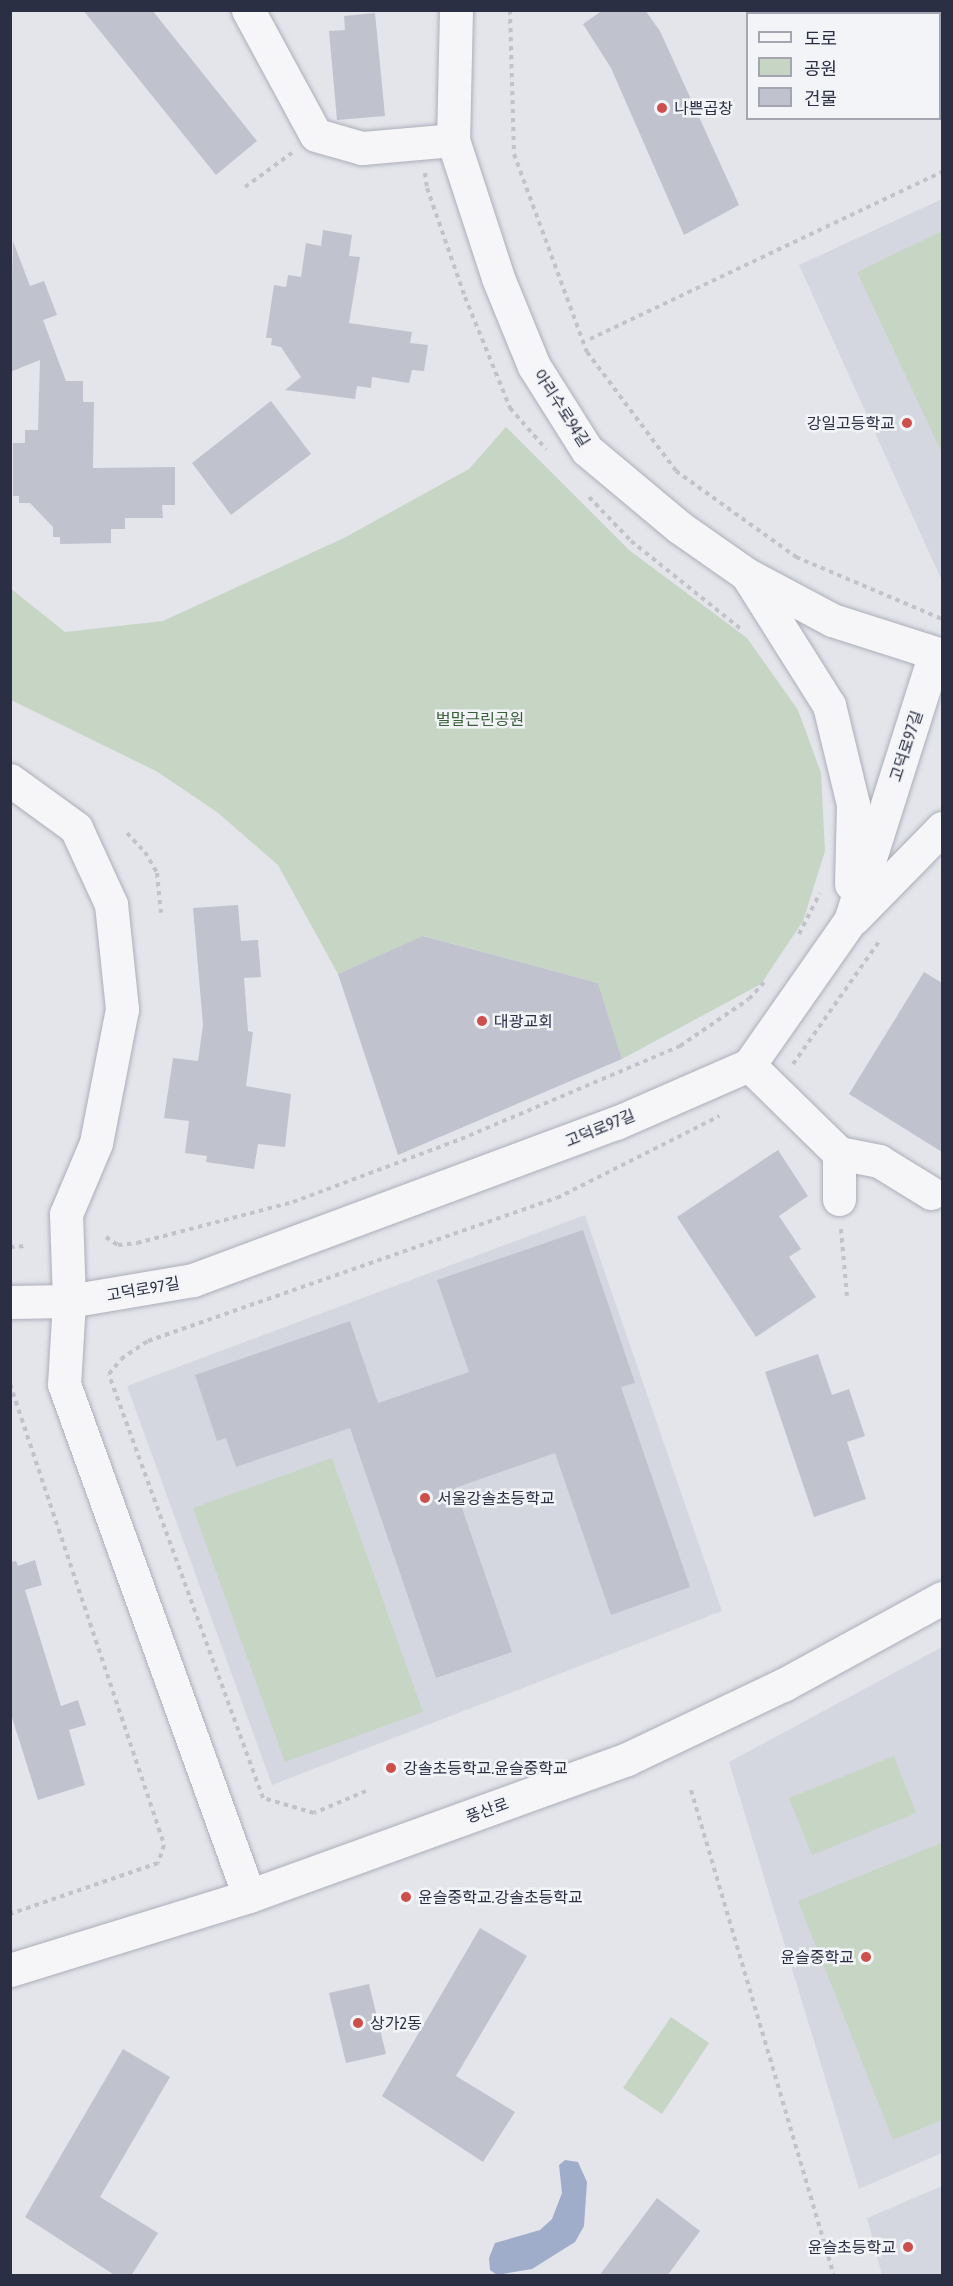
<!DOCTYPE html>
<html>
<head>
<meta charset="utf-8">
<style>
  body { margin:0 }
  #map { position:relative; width:953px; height:2286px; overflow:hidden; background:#e3e5eb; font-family:"Asap Condensed","Noto Sans KR",sans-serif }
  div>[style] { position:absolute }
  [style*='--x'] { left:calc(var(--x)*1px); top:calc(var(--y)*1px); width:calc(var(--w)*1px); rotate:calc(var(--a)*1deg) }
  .built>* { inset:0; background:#d5d7e0 }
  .green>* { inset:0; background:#c6d5c4 }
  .water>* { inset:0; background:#9facca }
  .building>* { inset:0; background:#c0c3ce }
  .path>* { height:4px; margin-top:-2px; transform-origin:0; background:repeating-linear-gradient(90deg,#c1c2ca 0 4.5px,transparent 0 9px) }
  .roads { filter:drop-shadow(0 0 2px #acaeb9) drop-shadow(0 0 2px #acaeb9) }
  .minor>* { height:33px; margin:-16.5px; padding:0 16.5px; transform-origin:16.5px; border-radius:16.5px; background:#f6f6f9 }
  .tertiary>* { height:33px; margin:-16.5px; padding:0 16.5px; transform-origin:16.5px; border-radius:16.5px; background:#f6f6f9 }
  .dots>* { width:16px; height:16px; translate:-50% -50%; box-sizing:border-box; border:3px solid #f3f4f8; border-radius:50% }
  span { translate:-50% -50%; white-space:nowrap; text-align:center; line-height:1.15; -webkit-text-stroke:5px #f3f4f8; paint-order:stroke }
  .poi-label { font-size:16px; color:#2b2f43 }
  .left { translate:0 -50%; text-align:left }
  .right { translate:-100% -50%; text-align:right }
  .street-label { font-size:16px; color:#2b2f43 }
  .park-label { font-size:16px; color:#395f38 }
  .frame { position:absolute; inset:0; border:12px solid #2b2f43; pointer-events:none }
  .legend { position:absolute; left:746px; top:12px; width:195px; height:108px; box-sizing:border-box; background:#f3f4f8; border:2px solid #a3a5b0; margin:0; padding:8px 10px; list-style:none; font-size:18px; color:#2b2f43 }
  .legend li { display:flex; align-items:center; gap:12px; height:30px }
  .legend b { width:30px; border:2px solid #a3a5b0 }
</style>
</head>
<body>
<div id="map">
  <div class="built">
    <i style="clip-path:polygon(942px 199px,942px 581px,799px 265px)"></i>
    <i style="clip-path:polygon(585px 1215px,722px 1611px,272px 1785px,127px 1386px)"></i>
    <i style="clip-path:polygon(942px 1647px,942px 2153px,859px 2189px,729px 1762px)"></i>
    <i style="clip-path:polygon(942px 2186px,942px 2275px,882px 2275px,867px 2218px)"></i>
  </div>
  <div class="green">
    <i style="clip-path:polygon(942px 231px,942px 453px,857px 272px)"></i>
    <i style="clip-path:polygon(506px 427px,629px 550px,747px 638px,798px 710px,821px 773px,825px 851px,803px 921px,761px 984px,622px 1059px,598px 983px,424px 936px,338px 974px,278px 865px,217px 812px,156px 771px,11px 700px,10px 588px,65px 632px,163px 621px,344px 538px,469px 469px)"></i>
    <i style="clip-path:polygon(332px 1458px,423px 1712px,285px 1762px,193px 1508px)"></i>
    <i style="clip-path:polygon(894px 1756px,916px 1813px,812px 1855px,789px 1798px)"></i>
    <i style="clip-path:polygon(941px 1843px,942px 2120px,893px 2140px,798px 1901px)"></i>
    <i style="clip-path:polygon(671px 2017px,709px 2043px,662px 2114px,623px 2088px)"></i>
  </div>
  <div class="water">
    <i style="clip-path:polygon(565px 2160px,578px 2162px,587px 2182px,584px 2226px,575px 2242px,532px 2269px,497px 2275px,490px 2270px,489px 2258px,495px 2243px,540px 2230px,552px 2219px,562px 2193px,559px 2165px)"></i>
  </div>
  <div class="building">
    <i style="clip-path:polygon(83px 10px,152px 10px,257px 141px,216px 175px)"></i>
    <i style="clip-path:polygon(603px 10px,645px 10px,660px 31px,739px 205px,684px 235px,611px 68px,583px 24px)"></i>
    <i style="clip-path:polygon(375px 13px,385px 116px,337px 120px,329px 31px,345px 30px,344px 16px)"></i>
    <i style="clip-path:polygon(323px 230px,352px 235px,349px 256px,360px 257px,349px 323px,412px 332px,410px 343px,428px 345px,424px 371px,412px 370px,409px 383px,372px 377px,371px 388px,357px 386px,355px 399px,285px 390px,301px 377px,281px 347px,271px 345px,272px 338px,266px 338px,274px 285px,286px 287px,288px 275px,301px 277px,306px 243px,321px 246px)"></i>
    <i style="clip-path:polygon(13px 241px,30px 286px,44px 281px,57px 315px,43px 320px,66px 381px,83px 381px,83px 402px,94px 402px,93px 468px,175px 467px,175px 505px,162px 505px,163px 518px,125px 518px,125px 529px,111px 529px,111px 543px,60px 544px,60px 537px,53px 537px,53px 527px,30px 503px,19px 503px,19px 496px,13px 496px,13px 443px,25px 443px,25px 430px,38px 430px,40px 360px,10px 372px)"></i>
    <i style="clip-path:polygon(271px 401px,311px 454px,231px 515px,192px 463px)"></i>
    <i style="clip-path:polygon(238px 905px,241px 941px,258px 940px,261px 977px,244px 978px,248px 1031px,253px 1032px,246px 1086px,291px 1094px,285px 1147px,258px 1144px,254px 1169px,206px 1162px,207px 1156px,185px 1153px,189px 1121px,164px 1118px,173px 1058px,198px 1061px,203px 1025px,193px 908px)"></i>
    <i style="clip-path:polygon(423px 936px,598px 983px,622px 1059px,398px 1155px,338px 974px)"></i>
    <i style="clip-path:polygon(924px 972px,942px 983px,942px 1152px,849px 1094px)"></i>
    <i style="clip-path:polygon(778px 1150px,808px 1196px,779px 1216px,801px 1249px,789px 1257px,816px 1297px,756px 1337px,677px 1217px)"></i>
    <i style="clip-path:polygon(583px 1230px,635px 1383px,621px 1387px,690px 1587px,611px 1615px,555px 1453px,455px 1488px,512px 1652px,436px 1678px,350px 1428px,236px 1467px,226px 1438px,217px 1441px,195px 1375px,350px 1321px,378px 1403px,469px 1372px,437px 1280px)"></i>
    <i style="clip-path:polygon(818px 1354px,832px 1395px,849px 1389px,865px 1436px,847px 1442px,866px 1499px,814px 1517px,765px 1372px)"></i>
    <i style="clip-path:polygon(35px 1560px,42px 1585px,25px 1590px,61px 1706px,78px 1700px,86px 1725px,69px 1730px,85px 1785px,38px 1800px,10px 1711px,10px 1562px,16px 1561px,18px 1566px)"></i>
    <i style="clip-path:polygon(480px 1928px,527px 1956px,456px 2076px,515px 2112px,483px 2162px,382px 2096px)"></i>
    <i style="clip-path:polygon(369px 1984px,386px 2054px,346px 2063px,329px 1993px)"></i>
    <i style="clip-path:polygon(123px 2049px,170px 2077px,100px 2197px,158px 2233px,131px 2276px,116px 2276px,25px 2217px)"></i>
    <i style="clip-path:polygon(657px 2198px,700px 2231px,667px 2276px,599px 2276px)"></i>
  </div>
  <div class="path">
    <i style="--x:510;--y:10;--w:144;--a:88.4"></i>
    <i style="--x:514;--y:154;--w:211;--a:69.8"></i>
    <i style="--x:587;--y:352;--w:149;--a:53.2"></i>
    <i style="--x:676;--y:471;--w:148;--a:35.6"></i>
    <i style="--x:796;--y:557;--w:159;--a:23"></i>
    <i style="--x:425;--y:173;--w:15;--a:82"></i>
    <i style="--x:427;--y:188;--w:115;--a:70.8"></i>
    <i style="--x:465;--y:297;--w:120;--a:67.9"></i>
    <i style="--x:510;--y:408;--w:55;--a:48.7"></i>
    <i style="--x:245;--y:187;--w:58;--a:-35.9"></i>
    <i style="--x:590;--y:339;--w:390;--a:-25.4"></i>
    <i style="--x:589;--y:497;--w:61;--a:46.3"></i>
    <i style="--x:631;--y:541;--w:142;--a:38.7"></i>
    <i style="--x:127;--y:833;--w:26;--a:47"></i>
    <i style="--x:145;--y:852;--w:24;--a:60"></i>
    <i style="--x:157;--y:873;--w:40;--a:84.3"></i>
    <i style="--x:799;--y:934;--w:46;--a:-62.9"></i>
    <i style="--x:793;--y:1064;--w:151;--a:-54.9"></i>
    <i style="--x:841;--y:1229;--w:67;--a:84.9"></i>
    <i style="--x:106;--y:1237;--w:14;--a:34"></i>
    <i style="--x:118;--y:1245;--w:19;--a:-6"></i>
    <i style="--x:137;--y:1243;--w:161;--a:-14.7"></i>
    <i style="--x:293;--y:1202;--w:179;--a:-20.6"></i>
    <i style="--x:461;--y:1139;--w:238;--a:-23"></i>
    <i style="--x:680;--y:1046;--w:83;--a:-34.3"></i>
    <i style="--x:749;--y:999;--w:27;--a:-48"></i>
    <i style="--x:10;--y:1247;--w:15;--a:-4"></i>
    <i style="--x:10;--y:1384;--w:486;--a:71.5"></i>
    <i style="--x:164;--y:1845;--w:19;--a:108"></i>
    <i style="--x:158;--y:1863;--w:157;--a:161"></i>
    <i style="--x:691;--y:1790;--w:507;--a:73.6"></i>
    <i style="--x:366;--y:1791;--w:56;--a:157.1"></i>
    <i style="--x:314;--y:1813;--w:53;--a:-163.6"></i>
    <i style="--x:263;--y:1798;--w:451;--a:-110"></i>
    <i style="--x:109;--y:1374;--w:19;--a:-51"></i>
    <i style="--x:121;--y:1359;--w:32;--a:-34"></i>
    <i style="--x:148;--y:1341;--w:433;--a:-19.3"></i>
    <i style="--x:557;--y:1198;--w:182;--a:-26.8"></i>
  </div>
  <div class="roads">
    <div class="minor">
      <i style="--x:248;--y:10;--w:142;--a:61.5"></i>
      <i style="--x:316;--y:135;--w:48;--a:15.8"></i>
      <i style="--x:362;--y:148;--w:91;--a:-5"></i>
      <i style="--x:10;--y:780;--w:82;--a:36"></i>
      <i style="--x:76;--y:828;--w:84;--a:65.3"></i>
      <i style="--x:111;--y:904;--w:106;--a:84"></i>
      <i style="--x:122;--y:1009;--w:136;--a:101"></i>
      <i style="--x:96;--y:1143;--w:77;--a:112.9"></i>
      <i style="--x:66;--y:1214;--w:87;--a:88"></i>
      <i style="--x:69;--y:1301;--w:83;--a:93.4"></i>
      <i style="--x:64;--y:1384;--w:544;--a:70.13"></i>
      <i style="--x:749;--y:1065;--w:126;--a:44.4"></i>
      <i style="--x:839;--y:1153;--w:41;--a:11.3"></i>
      <i style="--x:879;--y:1161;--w:61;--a:31.6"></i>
      <i style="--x:839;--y:1153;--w:46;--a:90"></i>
    </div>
    <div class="tertiary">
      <i style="--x:456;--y:10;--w:130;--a:91.3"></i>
      <i style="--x:453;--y:140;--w:145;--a:71.9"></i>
      <i style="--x:498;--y:278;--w:95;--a:67.8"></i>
      <i style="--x:534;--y:366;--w:99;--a:57.8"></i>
      <i style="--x:587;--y:450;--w:120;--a:39.9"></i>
      <i style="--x:679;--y:527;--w:82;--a:35"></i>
      <i style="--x:746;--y:574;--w:98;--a:28.1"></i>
      <i style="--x:832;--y:620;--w:115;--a:17.7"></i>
      <i style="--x:747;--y:575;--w:154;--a:57.8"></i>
      <i style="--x:829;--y:705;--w:102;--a:76.4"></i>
      <i style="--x:853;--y:804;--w:80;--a:91.4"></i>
      <i style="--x:854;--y:918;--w:126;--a:-45.6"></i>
      <i style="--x:10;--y:1302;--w:59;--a:-1"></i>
      <i style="--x:69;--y:1301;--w:126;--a:-9.6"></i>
      <i style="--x:193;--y:1280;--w:451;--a:-20.4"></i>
      <i style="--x:616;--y:1123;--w:145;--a:-23.6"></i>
      <i style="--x:749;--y:1065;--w:176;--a:-55"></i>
      <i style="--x:850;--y:921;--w:281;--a:-72.4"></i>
      <i style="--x:10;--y:1970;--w:250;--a:-17.2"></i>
      <i style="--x:249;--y:1896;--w:402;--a:-19.9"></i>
      <i style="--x:627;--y:1759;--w:173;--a:-25.4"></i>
      <i style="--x:783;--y:1685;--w:181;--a:-28.7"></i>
    </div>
  </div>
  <div class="dots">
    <i style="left:662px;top:108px;background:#cd4f4b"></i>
    <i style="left:907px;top:423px;background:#cd4f4b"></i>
    <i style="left:482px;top:1021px;background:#cd4f4b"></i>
    <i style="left:425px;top:1498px;background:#cd4f4b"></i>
    <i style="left:391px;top:1768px;background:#cd4f4b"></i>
    <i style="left:406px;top:1897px;background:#cd4f4b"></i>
    <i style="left:866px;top:1957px;background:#cd4f4b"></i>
    <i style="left:358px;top:2023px;background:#cd4f4b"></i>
    <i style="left:908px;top:2247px;background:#cd4f4b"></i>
  </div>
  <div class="poi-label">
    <span class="left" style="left:674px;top:108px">나쁜곱창</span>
    <span class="right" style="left:895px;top:423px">강일고등학교</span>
    <span class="left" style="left:494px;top:1021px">대광교회</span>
    <span class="left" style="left:437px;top:1498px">서울강솔초등학교</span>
    <span class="left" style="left:403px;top:1768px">강솔초등학교.윤슬중학교</span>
    <span class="left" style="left:418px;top:1897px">윤슬중학교.강솔초등학교</span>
    <span class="right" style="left:854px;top:1957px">윤슬중학교</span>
    <span class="left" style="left:370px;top:2023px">상가2동</span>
    <span class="right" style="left:896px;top:2247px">윤슬초등학교</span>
  </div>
  <div class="street-label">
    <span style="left:562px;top:408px;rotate:57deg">아리수로94길</span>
    <span style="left:906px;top:746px;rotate:-72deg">고덕로97길</span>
    <span style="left:600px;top:1128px;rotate:-22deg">고덕로97길</span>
    <span style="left:143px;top:1289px;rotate:-10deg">고덕로97길</span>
    <span style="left:487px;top:1810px;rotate:-20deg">풍산로</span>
  </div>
  <div class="park-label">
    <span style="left:480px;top:719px">벌말근린공원</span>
  </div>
  <div class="frame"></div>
  <ul class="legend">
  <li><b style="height:8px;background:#f6f6f9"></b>도로</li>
  <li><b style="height:16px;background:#c6d5c4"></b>공원</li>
  <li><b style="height:16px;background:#c0c3ce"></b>건물</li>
  </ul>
</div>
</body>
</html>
